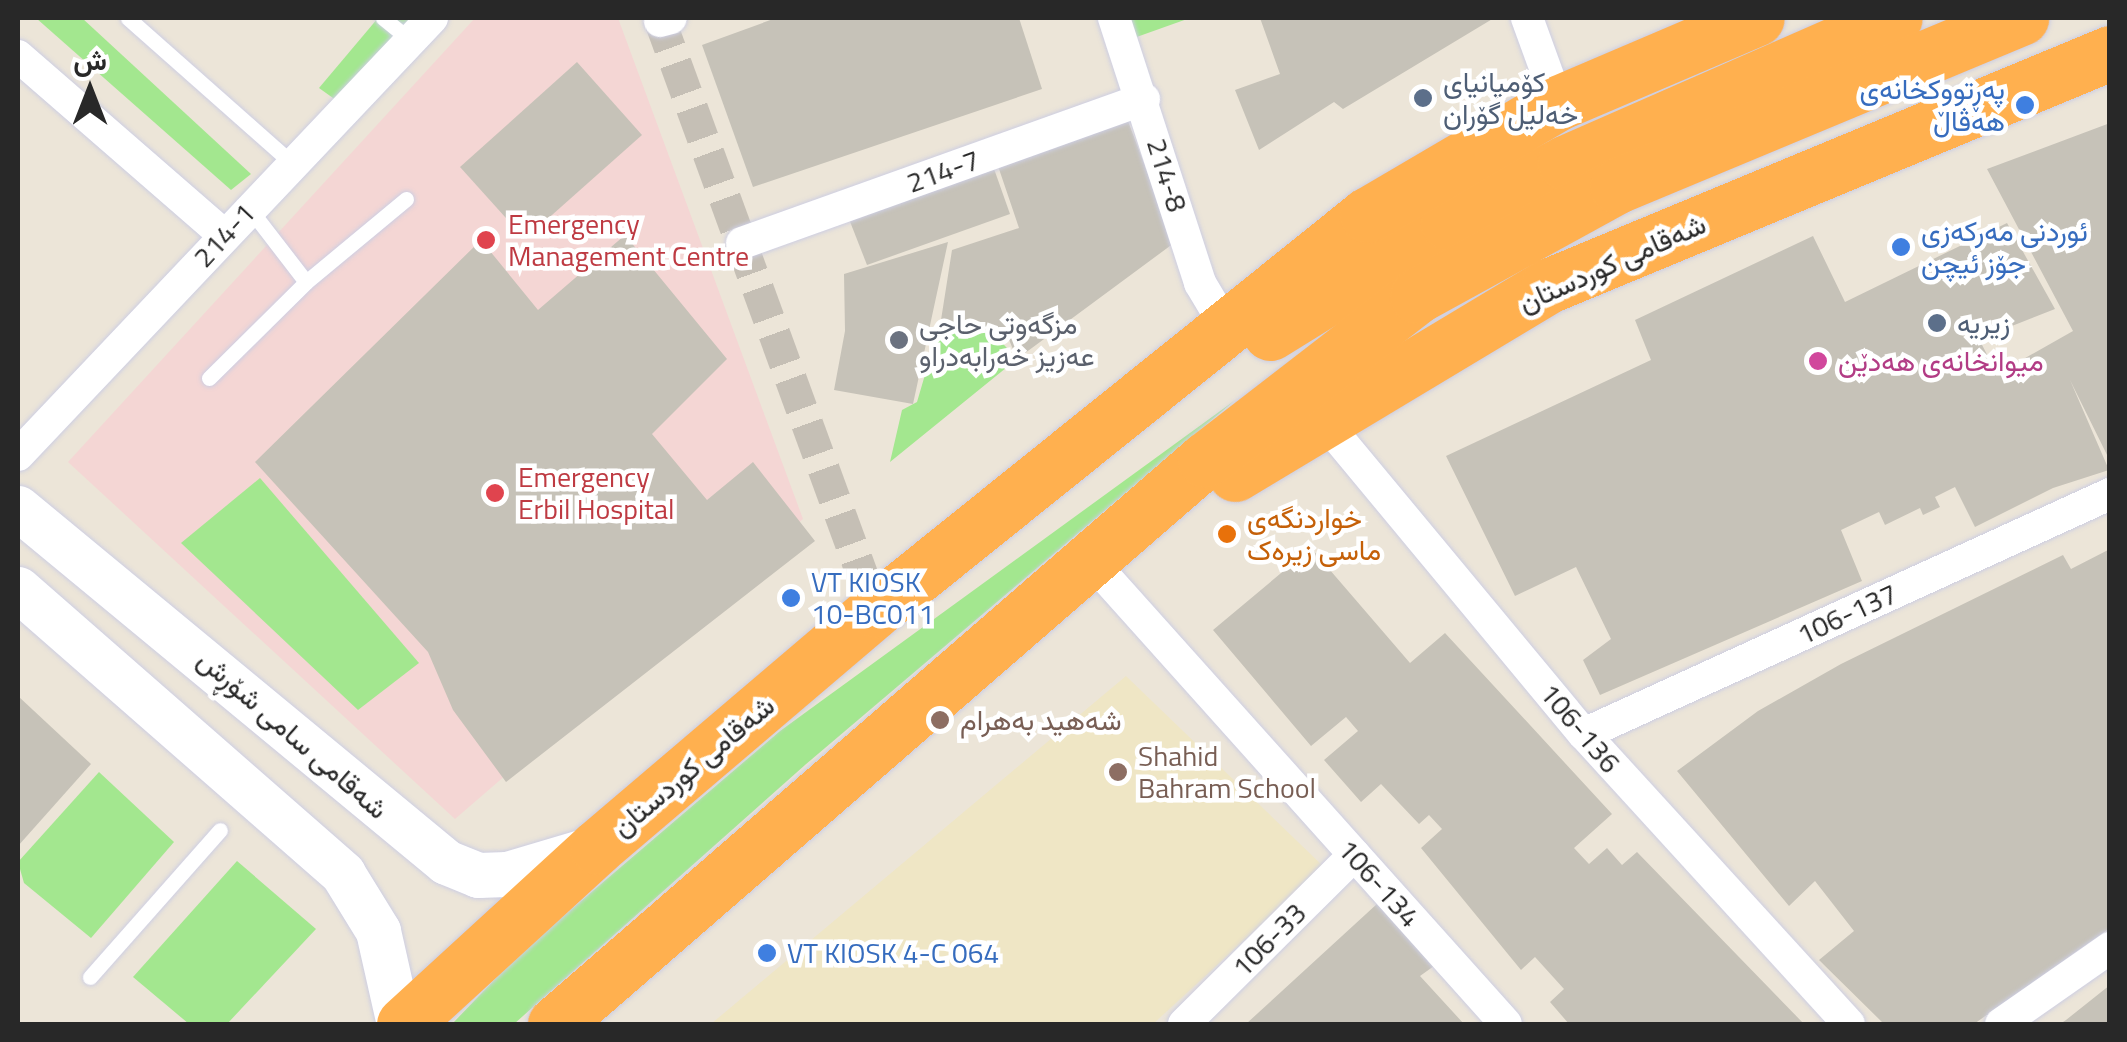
<!DOCTYPE html>
<html>
<head>
<meta charset="utf-8">
<style>
  body { margin:0 }
  #map { position:relative; width:2127px; height:1042px; overflow:hidden; background:#ece5d8; font-family:"Titillium Web",Vazirmatn,sans-serif }
  div>[style] { position:absolute }
  [style*='--x'] { left:calc(var(--x)*1px); top:calc(var(--y)*1px); width:calc(var(--w)*1px); rotate:calc(var(--a)*1deg) }
  .education>* { inset:0; background:#efe6c5 }
  .medical>* { inset:0; background:#f4d6d4 }
  .green>* { inset:0; background:#a3e78f }
  .building>* { inset:0; background:#c6c2b8 }
  .street-tunnel>* { height:32px; margin-top:-16px; transform-origin:0; background:repeating-linear-gradient(90deg,#c5bfb5 0 32px,transparent 0 48px) }
  .roads { filter:drop-shadow(0 0 2px #cdcee2) drop-shadow(0 0 2px #cdcee2) }
  .lane>* { height:15px; margin:-7.5px; padding:0 7.5px; transform-origin:7.5px; border-radius:7.5px; background:#fff }
  .street>* { height:32px; margin:-16px; padding:0 16px; transform-origin:16px; border-radius:16px; background:#fff }
  .secondary>* { height:45px; margin:-22.5px; padding:0 22.5px; transform-origin:22.5px; border-radius:22.5px; background:#fff }
  .highway>* { height:55px; margin:-27.5px; padding:0 27.5px; transform-origin:27.5px; border-radius:27.5px; background:#ffb04f }
  .dots>* { width:28px; height:28px; translate:-50% -50%; box-sizing:border-box; border:5px solid #fff; border-radius:50% }
  span { translate:-50% -50%; white-space:nowrap; text-align:center; line-height:1.15; -webkit-text-stroke:9px #fff; paint-order:stroke }
  .service-label { font-size:28px; color:#4e5e75 }
  .left { translate:0 -50%; text-align:left }
  .shop-label { font-size:28px; color:#366cbe }
  .right { translate:-100% -50%; text-align:right }
  .street-label { font-size:28px; color:#282828 }
  .health-label { font-size:28px; color:#be3a42 }
  .worship-label { font-size:28px; color:#5b616d }
  .hotel-label { font-size:28px; color:#b23c85 }
  .food-label { font-size:28px; color:#c56008 }
  .education-label { font-size:28px; color:#785e54 }
  .frame { position:absolute; inset:0; border:20px solid #282828; pointer-events:none }
  .north { position:absolute; left:40px; top:40px; width:100px; height:100px; -webkit-text-stroke:8px #fff; paint-order:stroke; rotate:0deg; font-size:28px; font-weight:700; line-height:40px; text-align:center; color:#282828 }
  .north::after { content:''; display:block; margin:auto; width:35px; height:45px; background:#282828; clip-path:polygon(50% 0,100% 100%,50% 72%,0 100%) }
</style>
</head>
<body>
<div id="map">
  <div class="education">
    <i style="clip-path:polygon(1126px 676px,1324px 867px,1153px 1024px,711px 1024px)"></i>
  </div>
  <div class="medical">
    <i style="clip-path:polygon(475px 18px,618px 18px,803px 519px,455px 819px,68px 462px)"></i>
  </div>
  <div class="green">
    <i style="clip-path:polygon(36px 18px,82px 18px,251px 174px,231px 190px)"></i>
    <i style="clip-path:polygon(378px 18px,421px 18px,340px 103px,319px 88px)"></i>
    <i style="clip-path:polygon(1123px 18px,1190px 18px,1131px 39px)"></i>
    <i style="clip-path:polygon(939px 327px,994px 334px,1017px 359px,890px 462px,902px 410px,917px 402px)"></i>
    <i style="clip-path:polygon(1234px 401px,805px 765px,514px 1024px,452px 1024px,519px 954px,780px 731px)"></i>
    <i style="clip-path:polygon(260px 478px,419px 663px,358px 710px,181px 543px)"></i>
    <i style="clip-path:polygon(99px 772px,174px 842px,91px 938px,24px 883px,18px 862px)"></i>
    <i style="clip-path:polygon(237px 861px,316px 929px,227px 1024px,189px 1024px,133px 977px)"></i>
  </div>
  <div class="building">
    <i style="clip-path:polygon(776px 18px,1019px 18px,1042px 89px,753px 187px,702px 45px)"></i>
    <i style="clip-path:polygon(1260px 18px,1494px 18px,1343px 109px,1334px 102px,1259px 150px,1235px 90px,1280px 74px)"></i>
    <i style="clip-path:polygon(577px 62px,642px 135px,525px 239px,460px 167px)"></i>
    <i style="clip-path:polygon(1125px 113px,1174px 243px,1017px 359px,1005px 330px,941px 320px,952px 250px,1019px 228px,998px 166px)"></i>
    <i style="clip-path:polygon(2110px 123px,2110px 461px,2070px 380px,2109px 470px,2053px 488px,1975px 527px,1955px 487px,1935px 497px,1940px 507px,1923px 515px,1920px 508px,1885px 525px,1879px 512px,1841px 530px,1862px 581px,1600px 695px,1583px 660px,1611px 639px,1576px 567px,1515px 596px,1446px 456px,1651px 360px,1635px 320px,1813px 236px,1845px 302px,2007px 223px,2055px 309px,1979px 339px,1997px 374px,2073px 331px,1987px 169px)"></i>
    <i style="clip-path:polygon(993px 166px,1010px 214px,867px 265px,849px 219px)"></i>
    <i style="clip-path:polygon(625px 235px,727px 359px,652px 434px,707px 500px,753px 462px,815px 541px,506px 782px,453px 710px,428px 652px,255px 462px,481px 240px,538px 310px)"></i>
    <i style="clip-path:polygon(948px 242px,913px 404px,834px 390px,845px 331px,844px 274px)"></i>
    <i style="clip-path:polygon(1311px 548px,1410px 663px,1445px 633px,1612px 814px,1574px 848px,1589px 864px,1607px 848px,1622px 865px,1637px 852px,1804px 1024px,1569px 1024px,1550px 1002px,1564px 989px,1535px 957px,1521px 970px,1421px 848px,1442px 829px,1429px 815px,1419px 824px,1381px 784px,1361px 802px,1324px 760px,1358px 731px,1346px 717px,1311px 746px,1213px 630px)"></i>
    <i style="clip-path:polygon(2110px 549px,2110px 928px,1974px 1024px,1884px 1024px,1819px 960px,1854px 931px,1815px 881px,1789px 906px,1677px 771px,1758px 711px,1841px 664px,2063px 555px,2071px 569px)"></i>
    <i style="clip-path:polygon(18px 696px,91px 764px,18px 846px)"></i>
    <i style="clip-path:polygon(1378px 903px,1441px 961px,1420px 976px,1464px 1024px,1246px 1024px)"></i>
    <i style="clip-path:polygon(2110px 985px,2110px 1024px,2060px 1024px,2066px 1020px)"></i>
  </div>
  <div class="street-tunnel">
    <i style="--x:659;--y:18;--w:630;--a:69.95"></i>
  </div>
  <div class="roads">
    <div class="lane">
      <i style="--x:128;--y:18;--w:217;--a:41.5"></i>
      <i style="--x:383;--y:18;--w:35;--a:39"></i>
      <i style="--x:249;--y:208;--w:93;--a:52.4"></i>
      <i style="--x:209;--y:378;--w:136;--a:-44.7"></i>
      <i style="--x:306;--y:282;--w:130;--a:-39.7"></i>
      <i style="--x:90;--y:977;--w:196;--a:-48.5"></i>
    </div>
    <div class="street">
      <i style="--x:1114;--y:18;--w:279;--a:72"></i>
      <i style="--x:1200;--y:283;--w:55;--a:59.2"></i>
      <i style="--x:1527;--y:18;--w:90;--a:70"></i>
      <i style="--x:660;--y:21;--w:11;--a:-15"></i>
      <i style="--x:18;--y:56;--w:274;--a:41"></i>
      <i style="--x:742;--y:243;--w:427;--a:-19.7"></i>
      <i style="--x:1323;--y:420;--w:408;--a:50.3"></i>
      <i style="--x:1584;--y:734;--w:393;--a:47.6"></i>
      <i style="--x:18;--y:455;--w:602;--a:-46.55"></i>
      <i style="--x:1092;--y:562;--w:620;--a:48.14"></i>
      <i style="--x:1584;--y:734;--w:578;--a:-24.53"></i>
      <i style="--x:1184;--y:1024;--w:240;--a:-44.8"></i>
      <i style="--x:2001;--y:1024;--w:133;--a:-34.9"></i>
    </div>
    <div class="secondary">
      <i style="--x:18;--y:508;--w:555;--a:39.59"></i>
      <i style="--x:446;--y:862;--w:35;--a:22"></i>
      <i style="--x:478;--y:875;--w:29;--a:-2"></i>
      <i style="--x:507;--y:874;--w:92;--a:-16.5"></i>
      <i style="--x:18;--y:589;--w:432;--a:41.2"></i>
      <i style="--x:343;--y:874;--w:67;--a:58.4"></i>
      <i style="--x:378;--y:931;--w:95;--a:77.3"></i>
    </div>
    <div class="highway">
      <i style="--x:1270;--y:333;--w:209;--a:-31.7"></i>
      <i style="--x:1448;--y:223;--w:131;--a:-27.1"></i>
      <i style="--x:1565;--y:163;--w:360;--a:-23.7"></i>
      <i style="--x:1235;--y:474;--w:365;--a:-31"></i>
      <i style="--x:1548;--y:286;--w:608;--a:-22.52"></i>
      <i style="--x:404;--y:1024;--w:262;--a:-42.5"></i>
      <i style="--x:597;--y:847;--w:365;--a:-40.4"></i>
      <i style="--x:875;--y:610;--w:631;--a:-38.76"></i>
      <i style="--x:1367;--y:215;--w:221;--a:-30.4"></i>
      <i style="--x:1558;--y:103;--w:216;--a:-23.1"></i>
      <i style="--x:555;--y:1024;--w:861;--a:-40.95"></i>
      <i style="--x:1205;--y:460;--w:268;--a:-37.7"></i>
      <i style="--x:1417;--y:296;--w:228;--a:-28.8"></i>
      <i style="--x:1617;--y:186;--w:438;--a:-22.6"></i>
    </div>
  </div>
  <div class="dots">
    <i style="left:1423px;top:98px;background:#5c6f8a"></i>
    <i style="left:2025px;top:105px;background:#3f7fe0"></i>
    <i style="left:486px;top:240px;background:#e0444e"></i>
    <i style="left:1901px;top:247px;background:#3f7fe0"></i>
    <i style="left:1937px;top:323px;background:#5c6f8a"></i>
    <i style="left:899px;top:340px;background:#6b7280"></i>
    <i style="left:1818px;top:361px;background:#d1479c"></i>
    <i style="left:495px;top:493px;background:#e0444e"></i>
    <i style="left:1227px;top:534px;background:#e8710a"></i>
    <i style="left:791px;top:598px;background:#3f7fe0"></i>
    <i style="left:940px;top:720px;background:#8d6e63"></i>
    <i style="left:1118px;top:772px;background:#8d6e63"></i>
    <i style="left:767px;top:953px;background:#3f7fe0"></i>
  </div>
  <div class="service-label">
    <span class="left" style="left:1443px;top:98px">کۆمپانیای<br>خەلیل گۆران</span>
    <span class="left" style="left:1957px;top:323px">زیریە</span>
  </div>
  <div class="shop-label">
    <span class="right" style="left:2005px;top:105px">پەڕتووکخانەی<br>هەڤاڵ</span>
    <span class="left" style="left:1921px;top:247px">ئوردنی مەرکەزی<br>جۆز ئیچن</span>
    <span class="left" style="left:811px;top:598px">VT KIOSK<br>10-BC011</span>
    <span class="left" style="left:787px;top:953px">VT KIOSK 4-C 064</span>
  </div>
  <div class="street-label">
    <span style="left:943px;top:171px;rotate:-20deg">214-7</span>
    <span style="left:1167px;top:175px;rotate:73deg">214-8</span>
    <span style="left:224px;top:235px;rotate:-47deg">214-1</span>
    <span style="left:1612px;top:263px;rotate:-24deg">شەقامی کوردستان</span>
    <span style="left:1847px;top:614px;rotate:-25deg">106-137</span>
    <span style="left:1580px;top:728px;rotate:50deg">106-136</span>
    <span style="left:293px;top:734px;rotate:41deg">شەقامی سامی شۆڕش</span>
    <span style="left:693px;top:766px;rotate:-40deg">شەقامی کوردستان</span>
    <span style="left:1379px;top:883px;rotate:48deg">106-134</span>
    <span style="left:1269px;top:940px;rotate:-45deg">106-33</span>
  </div>
  <div class="health-label">
    <span class="left" style="left:508px;top:240px">Emergency<br>Management Centre</span>
    <span class="left" style="left:518px;top:493px">Emergency<br>Erbil Hospital</span>
  </div>
  <div class="worship-label">
    <span class="left" style="left:919px;top:340px">مزگەوتی حاجی<br>عەزیز خەرابەدراو</span>
  </div>
  <div class="hotel-label">
    <span class="left" style="left:1838px;top:361px">میوانخانەی هەدێن</span>
  </div>
  <div class="food-label">
    <span class="left" style="left:1247px;top:534px">خواردنگەی<br>ماسی زیرەک</span>
  </div>
  <div class="education-label">
    <span class="left" style="left:960px;top:720px">شەهید بەهرام</span>
    <span class="left" style="left:1138px;top:772px">Shahid<br>Bahram School</span>
  </div>
  <div class="frame"></div>
  <div class="north">ش</div>
</div>
</body>
</html>
